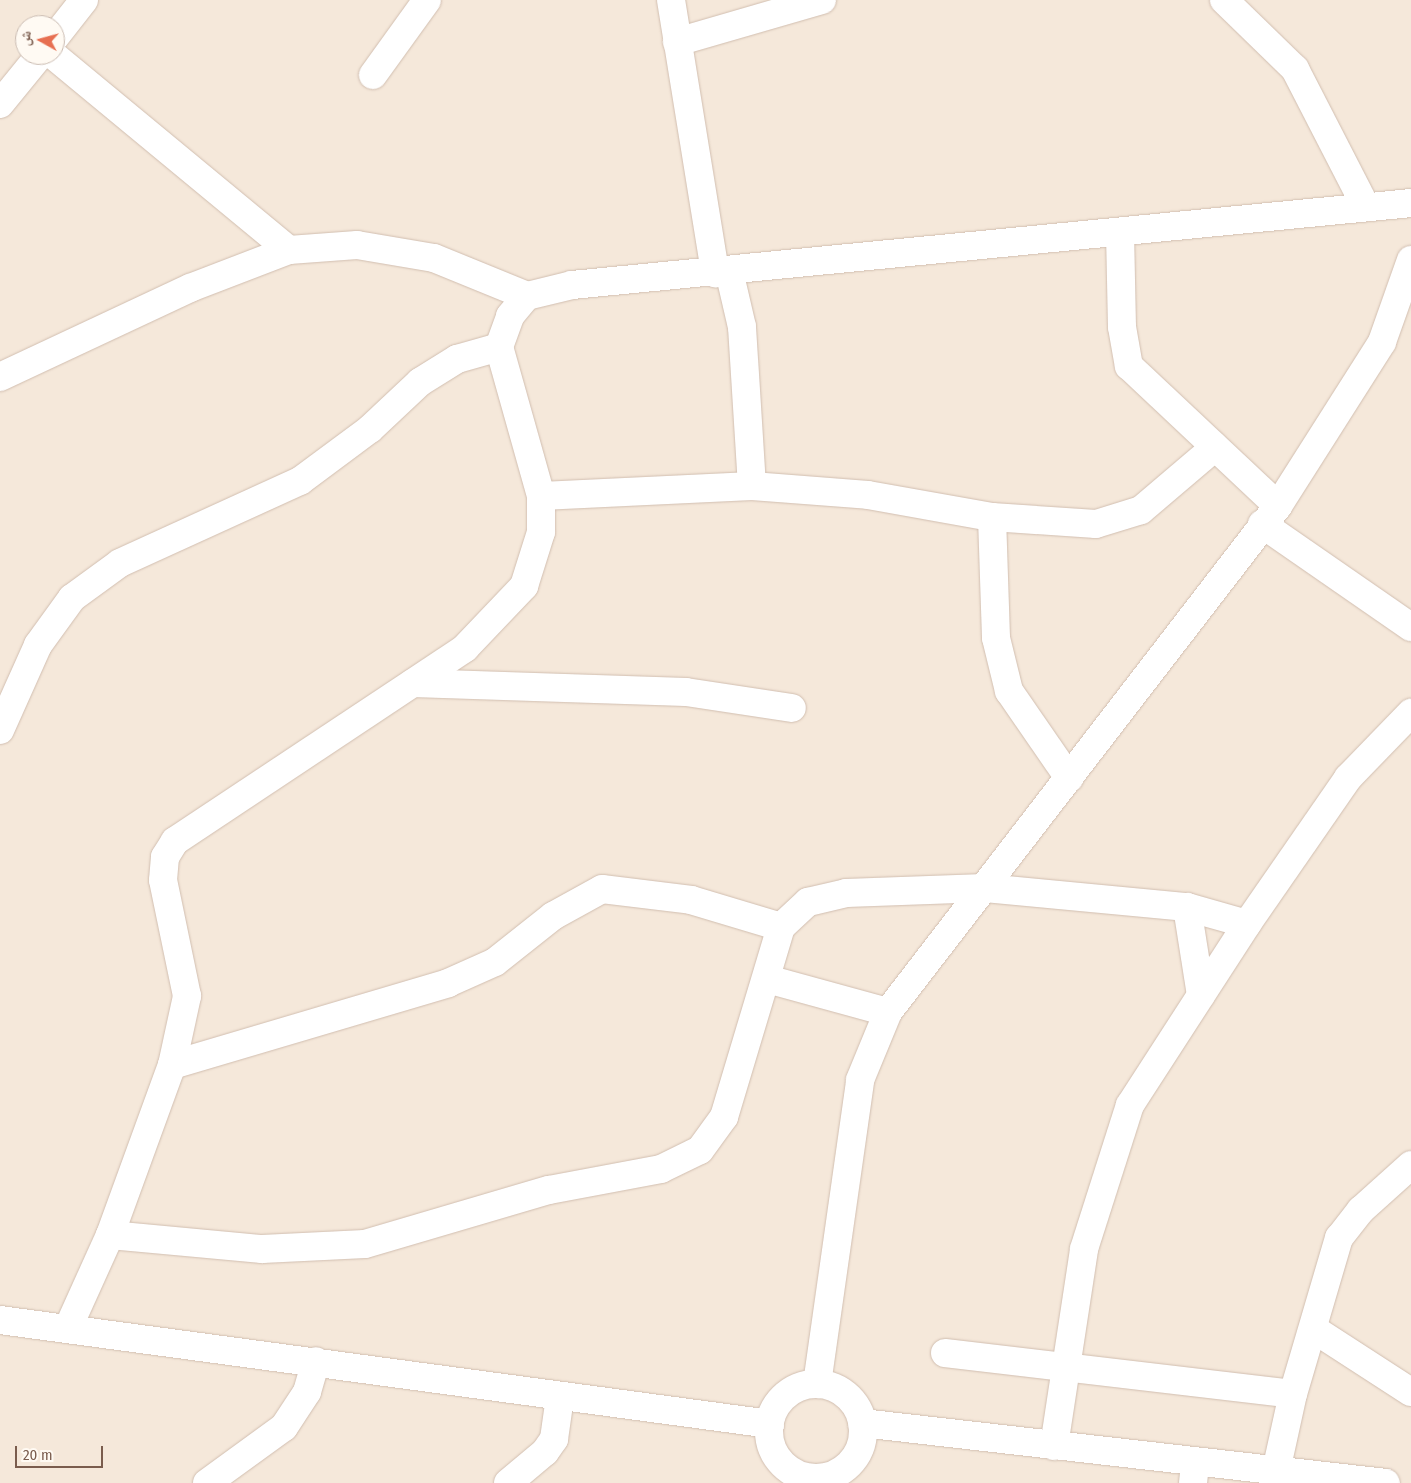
<!DOCTYPE html>
<html>
<head>
<meta charset="utf-8">
<style>
  body { margin:0 }
  #map { position:relative; width:1411px; height:1483px; overflow:hidden; background:#fdf6ec; font-family:"Fira Sans Condensed","Noto Naskh Arabic",sans-serif }
  div>[style] { position:absolute }
  [style*='--x'] { left:calc(var(--x)*1px); top:calc(var(--y)*1px); width:calc(var(--w)*1px); rotate:calc(var(--a)*1deg) }
  .residential>* { inset:0; background:#f5e8da }
  .roads { filter:drop-shadow(0 0 1px #d1beb0) drop-shadow(0 0 1px #d1beb0) }
  .street>* { height:28px; margin:-14px; padding:0 14px; transform-origin:14px; border-radius:14px; background:#fff }
  .secondary>* { height:28px; margin:-14px; padding:0 14px; transform-origin:14px; border-radius:14px; background:#fff }
  .secondary>.ring { margin:-14px; padding:0; box-sizing:content-box; background:none; border:28px solid #fff; border-radius:50% }
  span { translate:-50% -50%; white-space:nowrap; text-align:center; line-height:1.15; -webkit-text-stroke:4.5px #fffaf3; paint-order:stroke }
  .north { position:absolute; left:15px; top:15px; width:50px; height:50px; box-sizing:border-box; background:#fffaf3; border:1px solid #cabbb1; border-radius:50%; rotate:277deg; font-size:14px; font-weight:700; line-height:20px; text-align:center; color:#7a5c4d }
  .north::after { content:''; display:block; margin:auto; width:18px; height:22px; background:#e76f51; clip-path:polygon(50% 0,100% 100%,50% 72%,0 100%) }
  .scale { position:absolute; left:15px; top:1446px; width:88px; height:22px; box-sizing:border-box; border:2px solid #7a5c4d; border-top:0; padding-left:6px; font-size:15px; line-height:18px; white-space:nowrap; color:#7a5c4d; -webkit-text-stroke:4px #fffaf3; paint-order:stroke }
</style>
</head>
<body>
<div id="map">
  <div class="residential">
    <i style="clip-path:polygon(evenodd,0 0,1411px 0,1411px 1483px,0 1483px,0 0,25px 25px,55px 25px,55px 55px,25px 55px,25px 25px)"></i>
  </div>
  <div class="roads">
    <div class="street">
      <i style="--x:671;--y:0;--w:277;--a:80.8"></i>
      <i style="--x:1224;--y:0;--w:99;--a:44.2"></i>
      <i style="--x:1295;--y:69;--w:155;--a:62.8"></i>
      <i style="--x:677;--y:42;--w:151;--a:-16.2"></i>
      <i style="--x:53;--y:55;--w:306;--a:39.6"></i>
      <i style="--x:373;--y:75;--w:92;--a:-54.2"></i>
      <i style="--x:1120;--y:232;--w:95;--a:88.8"></i>
      <i style="--x:1122;--y:327;--w:40;--a:80"></i>
      <i style="--x:1129;--y:366;--w:204;--a:43.2"></i>
      <i style="--x:729;--y:271;--w:57;--a:76.9"></i>
      <i style="--x:742;--y:327;--w:159;--a:86.4"></i>
      <i style="--x:0;--y:377;--w:210;--a:-25.1"></i>
      <i style="--x:190;--y:288;--w:106;--a:-21"></i>
      <i style="--x:289;--y:250;--w:68;--a:-4.2"></i>
      <i style="--x:357;--y:245;--w:78;--a:9.6"></i>
      <i style="--x:434;--y:258;--w:100;--a:22.2"></i>
      <i style="--x:541;--y:496;--w:211;--a:-2.7"></i>
      <i style="--x:752;--y:486;--w:116;--a:4.4"></i>
      <i style="--x:868;--y:495;--w:126;--a:10.1"></i>
      <i style="--x:992;--y:517;--w:104;--a:3.9"></i>
      <i style="--x:1096;--y:524;--w:47;--a:-17.3"></i>
      <i style="--x:1141;--y:510;--w:97;--a:-40.4"></i>
      <i style="--x:992;--y:517;--w:121;--a:88.1"></i>
      <i style="--x:996;--y:638;--w:55;--a:76.2"></i>
      <i style="--x:1009;--y:691;--w:106;--a:55.4"></i>
      <i style="--x:1262;--y:524;--w:181;--a:34.7"></i>
      <i style="--x:413;--y:683;--w:273;--a:1.9"></i>
      <i style="--x:686;--y:692;--w:107;--a:8.6"></i>
      <i style="--x:0;--y:730;--w:93;--a:-65.9"></i>
      <i style="--x:38;--y:645;--w:58;--a:-54.1"></i>
      <i style="--x:72;--y:598;--w:59;--a:-36.1"></i>
      <i style="--x:120;--y:563;--w:198;--a:-24.5"></i>
      <i style="--x:300;--y:481;--w:87;--a:-36.6"></i>
      <i style="--x:370;--y:429;--w:69;--a:-43.2"></i>
      <i style="--x:420;--y:382;--w:44;--a:-31.9"></i>
      <i style="--x:457;--y:359;--w:44;--a:-15.9"></i>
      <i style="--x:1187;--y:907;--w:89;--a:81"></i>
      <i style="--x:767;--y:979;--w:125;--a:15.3"></i>
      <i style="--x:172;--y:1065;--w:288;--a:-16.5"></i>
      <i style="--x:448;--y:983;--w:51;--a:-24.1"></i>
      <i style="--x:495;--y:962;--w:74;--a:-38.4"></i>
      <i style="--x:553;--y:916;--w:56;--a:-28.9"></i>
      <i style="--x:602;--y:889;--w:90;--a:7"></i>
      <i style="--x:691;--y:900;--w:94;--a:16.7"></i>
      <i style="--x:110;--y:1235;--w:153;--a:5.3"></i>
      <i style="--x:262;--y:1249;--w:103;--a:-2.8"></i>
      <i style="--x:365;--y:1244;--w:192;--a:-16.4"></i>
      <i style="--x:549;--y:1190;--w:114;--a:-10.6"></i>
      <i style="--x:661;--y:1169;--w:43;--a:-26"></i>
      <i style="--x:700;--y:1150;--w:41;--a:-54"></i>
      <i style="--x:724;--y:1117;--w:198;--a:-73.3"></i>
      <i style="--x:781;--y:927;--w:37;--a:-43"></i>
      <i style="--x:808;--y:902;--w:39;--a:-13"></i>
      <i style="--x:846;--y:893;--w:139;--a:-2.1"></i>
      <i style="--x:985;--y:888;--w:203;--a:5.4"></i>
      <i style="--x:1187;--y:907;--w:62;--a:15.8"></i>
      <i style="--x:68;--y:1328;--w:102;--a:-65.7"></i>
      <i style="--x:110;--y:1235;--w:181;--a:-70"></i>
      <i style="--x:172;--y:1065;--w:71;--a:-77.7"></i>
      <i style="--x:187;--y:996;--w:118;--a:-101.7"></i>
      <i style="--x:163;--y:880;--w:23;--a:-85"></i>
      <i style="--x:165;--y:857;--w:19;--a:-58"></i>
      <i style="--x:175;--y:841;--w:348;--a:-33.6"></i>
      <i style="--x:465;--y:648;--w:86;--a:-46.4"></i>
      <i style="--x:524;--y:586;--w:57;--a:-72.5"></i>
      <i style="--x:541;--y:532;--w:36;--a:-90"></i>
      <i style="--x:541;--y:496;--w:155;--a:-105.7"></i>
      <i style="--x:499;--y:347;--w:33;--a:-70"></i>
      <i style="--x:510;--y:316;--w:26;--a:-50"></i>
      <i style="--x:527;--y:296;--w:46;--a:-13.7"></i>
      <i style="--x:572;--y:285;--w:843;--a:-5.58"></i>
      <i style="--x:1315;--y:1330;--w:114;--a:32.9"></i>
      <i style="--x:945;--y:1353;--w:350;--a:6.7"></i>
      <i style="--x:817;--y:1384;--w:307;--a:-81.9"></i>
      <i style="--x:860;--y:1080;--w:74;--a:-67.6"></i>
      <i style="--x:888;--y:1012;--w:639;--a:-52.38"></i>
      <i style="--x:1278;--y:506;--w:194;--a:-57.6"></i>
      <i style="--x:1382;--y:342;--w:87;--a:-70.5"></i>
      <i style="--x:1054;--y:1446;--w:199;--a:-81.3"></i>
      <i style="--x:1084;--y:1249;--w:151;--a:-72.3"></i>
      <i style="--x:1130;--y:1105;--w:216;--a:-57.1"></i>
      <i style="--x:1247;--y:924;--w:178;--a:-55.3"></i>
      <i style="--x:1348;--y:778;--w:91;--a:-45.9"></i>
      <i style="--x:1276;--y:1471;--w:79;--a:-77.6"></i>
      <i style="--x:1293;--y:1394;--w:163;--a:-73.6"></i>
      <i style="--x:1339;--y:1238;--w:36;--a:-52"></i>
      <i style="--x:1361;--y:1210;--w:67;--a:-42"></i>
      <i style="--x:207;--y:1483;--w:95;--a:-36"></i>
      <i style="--x:284;--y:1427;--w:42;--a:-56.7"></i>
      <i style="--x:307;--y:1392;--w:32;--a:-74"></i>
      <i style="--x:508;--y:1483;--w:48;--a:-40"></i>
      <i style="--x:545;--y:1452;--w:16;--a:-55"></i>
      <i style="--x:554;--y:1439;--w:42;--a:-81.9"></i>
      <i style="--x:806;--y:1483;--w:5;--a:-79"></i>
      <i style="--x:1193;--y:1483;--w:20;--a:-84"></i>
    </div>
    <div class="secondary">
      <i style="--x:55;--y:37;--w:47;--a:-51.9"></i>
      <i style="--x:0;--y:104;--w:63;--a:-50.8"></i>
      <i style="--x:0;--y:1320;--w:777;--a:7.69"></i>
      <i class="ring" style="left:769px;top:1384px;width:66px;height:66px"></i>
      <i style="--x:862;--y:1423;--w:527;--a:6.53"></i>
    </div>
  </div>
  <div class="north">ش</div>
  <div class="scale">20 m</div>
</div>
</body>
</html>
